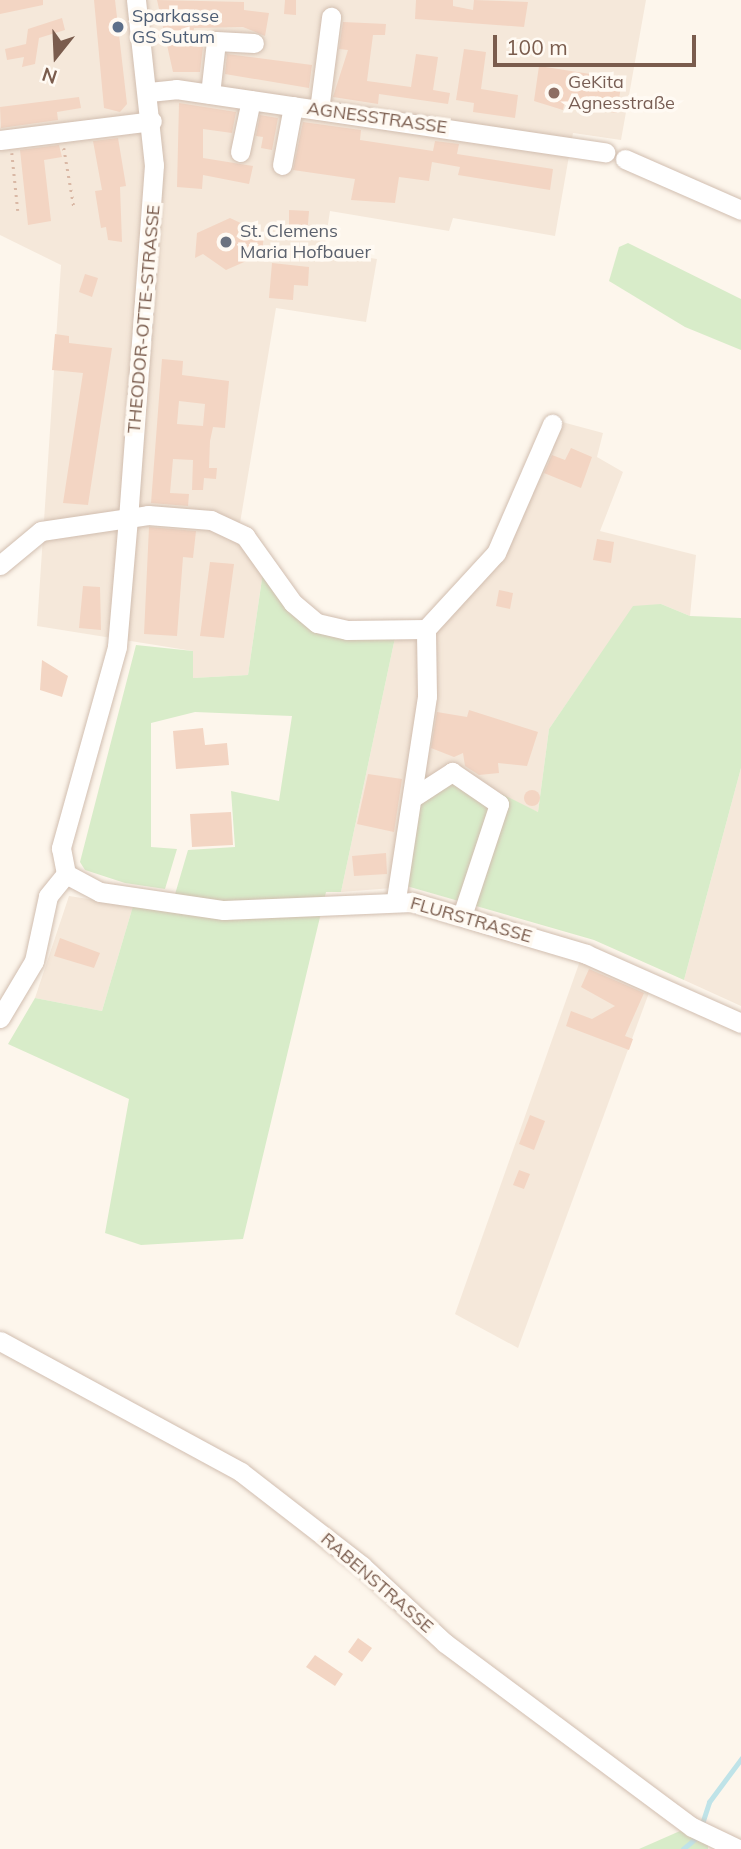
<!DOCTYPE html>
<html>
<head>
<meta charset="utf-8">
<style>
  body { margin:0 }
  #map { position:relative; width:741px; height:1849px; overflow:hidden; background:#fdf6ec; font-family:Mulish,sans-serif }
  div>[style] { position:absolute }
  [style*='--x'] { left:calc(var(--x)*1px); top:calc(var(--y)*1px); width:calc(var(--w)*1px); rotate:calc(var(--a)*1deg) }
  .residential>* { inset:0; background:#f5e8da }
  .green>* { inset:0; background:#d8ecc9 }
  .stream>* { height:4.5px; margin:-2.25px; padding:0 2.25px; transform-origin:2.25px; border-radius:2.25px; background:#bfe3e8 }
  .building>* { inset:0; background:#f3d5c3 }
  .round { border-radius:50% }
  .path>* { height:2.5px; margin-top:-1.25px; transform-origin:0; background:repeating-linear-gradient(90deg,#d9b8a5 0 2px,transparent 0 7px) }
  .roads { filter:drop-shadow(0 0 2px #d1beb0) drop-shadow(0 0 2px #d1beb0) }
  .minor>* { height:19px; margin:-9.5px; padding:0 9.5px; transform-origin:9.5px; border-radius:9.5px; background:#fff }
  .dots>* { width:19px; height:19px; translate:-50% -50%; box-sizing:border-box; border:4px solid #fffaf3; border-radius:50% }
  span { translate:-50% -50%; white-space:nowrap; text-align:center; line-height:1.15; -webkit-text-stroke:7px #fffaf3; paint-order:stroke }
  .service-label { font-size:18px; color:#4e5e75 }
  .left { translate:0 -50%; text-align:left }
  .education-label { font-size:18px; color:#785e54 }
  .street-label { font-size:18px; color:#7a5c4d }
  .worship-label { font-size:18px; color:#5b616d }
  .north { position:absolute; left:21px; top:21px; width:70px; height:70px; -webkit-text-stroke:5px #fffaf3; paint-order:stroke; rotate:198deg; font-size:19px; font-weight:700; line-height:28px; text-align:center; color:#7a5c4d }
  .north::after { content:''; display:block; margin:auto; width:24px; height:32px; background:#7a5c4d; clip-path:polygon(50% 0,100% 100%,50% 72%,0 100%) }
  .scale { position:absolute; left:493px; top:35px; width:203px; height:32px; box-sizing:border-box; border:4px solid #7a5c4d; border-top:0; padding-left:9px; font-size:21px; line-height:24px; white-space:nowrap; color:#7a5c4d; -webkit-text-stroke:5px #fffaf3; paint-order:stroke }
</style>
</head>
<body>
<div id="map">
  <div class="residential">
    <i style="clip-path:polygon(0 0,646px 0,621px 140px,573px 133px,555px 236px,453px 218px,449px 231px,330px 211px,324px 251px,377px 259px,366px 322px,276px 308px,238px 535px,264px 565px,248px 675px,193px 678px,193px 651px,37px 626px,61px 265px,0 235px)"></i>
    <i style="clip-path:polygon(551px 419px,603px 433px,597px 457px,623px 472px,600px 531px,696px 555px,690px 616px,661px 604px,591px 668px,549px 729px,538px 812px,508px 800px,393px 888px,341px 892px,396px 633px,436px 637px,437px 622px,473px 579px)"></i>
    <i style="clip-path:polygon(741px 768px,741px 1006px,684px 980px)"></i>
    <i style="clip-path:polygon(69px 896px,133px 906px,102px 1011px,35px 998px)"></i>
    <i style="clip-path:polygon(581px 958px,650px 990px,518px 1348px,455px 1314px)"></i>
  </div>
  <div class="green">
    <i style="clip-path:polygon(628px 243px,741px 299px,741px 350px,685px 327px,609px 281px,619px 247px)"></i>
    <i style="clip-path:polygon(264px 565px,301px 616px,396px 633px,341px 892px,326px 892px,243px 1239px,141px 1245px,105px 1233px,129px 1099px,8px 1044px,35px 998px,102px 1011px,133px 906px,171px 908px,188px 850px,235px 847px,231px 791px,279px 801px,292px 716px,195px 712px,151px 723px,151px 847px,177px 849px,165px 889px,125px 883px,85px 870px,80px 862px,136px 645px,193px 651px,193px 678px,248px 675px)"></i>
    <i style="clip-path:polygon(661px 604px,690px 616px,741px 618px,741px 768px,684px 980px,594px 940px,403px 885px,424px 770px,427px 777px,502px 794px,538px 812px,549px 729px,633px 606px)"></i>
    <i style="clip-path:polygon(680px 1831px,708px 1839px,708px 1849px,639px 1849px)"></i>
  </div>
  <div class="stream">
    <i style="--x:702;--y:1824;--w:23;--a:-72"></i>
    <i style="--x:709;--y:1802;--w:54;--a:-53.3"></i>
    <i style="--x:683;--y:1849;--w:17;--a:-40"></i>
  </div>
  <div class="building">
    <i style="clip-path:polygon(0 0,43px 0,43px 5px,0 14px)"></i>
    <i style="clip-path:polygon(94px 0,115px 0,127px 104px,120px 112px,104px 108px)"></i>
    <i style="clip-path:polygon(157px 0,244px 2px,244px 10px,269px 13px,265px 36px,243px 27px,194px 28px,192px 46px,203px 47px,200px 72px,173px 72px)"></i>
    <i style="clip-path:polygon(285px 0,296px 0,296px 15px,284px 14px)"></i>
    <i style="clip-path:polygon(416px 0,453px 0,453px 6px,473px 10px,474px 0,528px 2px,524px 27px,415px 19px)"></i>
    <i style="clip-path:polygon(62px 18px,65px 30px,39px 38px,35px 64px,22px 67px,24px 57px,7px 60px,5px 49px,26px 44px,28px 29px)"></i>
    <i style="clip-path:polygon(343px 22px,386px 24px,385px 35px,373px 35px,367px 81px,411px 87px,416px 54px,438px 57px,433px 90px,450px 93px,448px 104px,379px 94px,378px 104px,333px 97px,348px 50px,339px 49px)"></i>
    <i style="clip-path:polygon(464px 49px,486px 52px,481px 89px,518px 95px,515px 118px,473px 112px,474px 103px,456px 100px)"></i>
    <i style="clip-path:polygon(227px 54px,312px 65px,309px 88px,225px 74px)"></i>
    <i style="clip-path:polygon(539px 66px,622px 79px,617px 113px,564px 105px,563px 110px,534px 101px)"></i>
    <i style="clip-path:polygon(79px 97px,81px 108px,57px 112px,58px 120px,1px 128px,0 107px)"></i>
    <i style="clip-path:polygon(179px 103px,236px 112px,232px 133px,203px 129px,203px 158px,253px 166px,249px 184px,203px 175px,202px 189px,177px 187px)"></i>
    <i style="clip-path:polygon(260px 115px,278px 118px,272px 150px,261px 148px,263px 137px,256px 136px)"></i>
    <i style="clip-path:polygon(303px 122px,361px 130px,360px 140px,433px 151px,435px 141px,459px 144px,457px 154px,553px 169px,550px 190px,458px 175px,460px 167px,432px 162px,429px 181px,399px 177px,395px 203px,351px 200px,355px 179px,293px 170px)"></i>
    <i style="clip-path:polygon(118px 138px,126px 186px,120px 187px,122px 242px,108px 240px,106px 227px,101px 228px,95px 191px,102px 190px,93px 141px)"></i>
    <i style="clip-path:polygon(59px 145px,62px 157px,44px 160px,51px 221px,28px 225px,20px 150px)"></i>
    <i style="clip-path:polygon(289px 210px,309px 211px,307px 237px,289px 235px)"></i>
    <i style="clip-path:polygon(230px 218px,264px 234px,262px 254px,226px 270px,203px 254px,195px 258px,197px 233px)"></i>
    <i style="clip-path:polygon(272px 263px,309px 267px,308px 286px,294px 285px,293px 300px,269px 298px)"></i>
    <i style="clip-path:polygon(85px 274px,98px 278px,92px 297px,79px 292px)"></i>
    <i style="clip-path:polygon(55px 334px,69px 336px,69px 343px,112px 348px,88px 505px,63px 503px,83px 373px,52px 370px)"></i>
    <i style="clip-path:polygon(evenodd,162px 359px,183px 361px,182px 375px,229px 381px,225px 428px,213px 427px,210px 441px,209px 468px,217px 468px,216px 479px,204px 478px,203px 490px,192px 490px,193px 460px,173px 459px,170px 493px,189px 494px,188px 506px,151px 503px,162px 359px,179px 401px,205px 404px,203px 426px,177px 424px,179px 401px)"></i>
    <i style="clip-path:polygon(571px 448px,592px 457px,581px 488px,544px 473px,552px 455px,565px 460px)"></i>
    <i style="clip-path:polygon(149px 527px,196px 531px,193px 558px,183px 557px,177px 636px,144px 634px)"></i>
    <i style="clip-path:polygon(597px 539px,614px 542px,611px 563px,593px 560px)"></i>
    <i style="clip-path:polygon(210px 562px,234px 564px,224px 638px,200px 636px)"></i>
    <i style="clip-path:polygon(83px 586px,100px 587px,101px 630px,79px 628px)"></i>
    <i style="clip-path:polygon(499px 590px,513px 593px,510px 609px,496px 606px)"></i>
    <i style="clip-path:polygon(42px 660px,68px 676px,62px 697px,40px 690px)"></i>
    <i style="clip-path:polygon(469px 710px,538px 732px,527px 766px,498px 763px,499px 773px,479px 775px,465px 766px,463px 753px,454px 757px,431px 748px,437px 712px,467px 717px)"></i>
    <i style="clip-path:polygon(203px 728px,205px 745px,227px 743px,229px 765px,176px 769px,173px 731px)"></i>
    <i style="clip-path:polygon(368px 774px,402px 779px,394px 832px,357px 824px)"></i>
    <i class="round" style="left:524px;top:790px;width:16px;height:16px"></i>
    <i style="clip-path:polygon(231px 812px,233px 845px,192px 847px,190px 814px)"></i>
    <i style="clip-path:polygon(386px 853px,387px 874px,354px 876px,352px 856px)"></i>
    <i style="clip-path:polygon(60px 938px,100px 953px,94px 968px,54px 956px)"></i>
    <i style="clip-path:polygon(589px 969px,644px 993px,625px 1036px,633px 1039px,629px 1050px,566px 1026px,571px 1011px,592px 1019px,615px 1006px,581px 987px)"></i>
    <i style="clip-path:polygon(530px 1115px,545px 1121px,534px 1150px,519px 1144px)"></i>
    <i style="clip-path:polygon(519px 1170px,530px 1174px,524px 1189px,513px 1185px)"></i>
    <i style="clip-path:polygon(358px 1638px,372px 1648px,362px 1662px,348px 1652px)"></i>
    <i style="clip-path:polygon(315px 1655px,343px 1674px,335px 1686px,306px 1667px)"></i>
  </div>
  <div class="path">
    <i style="--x:64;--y:148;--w:60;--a:80.4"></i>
    <i style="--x:12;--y:153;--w:58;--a:84.1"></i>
  </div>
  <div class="roads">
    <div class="minor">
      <i style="--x:136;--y:0;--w:166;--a:83.8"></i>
      <i style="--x:154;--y:165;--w:354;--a:94.2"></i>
      <i style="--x:128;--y:518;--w:129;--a:94.9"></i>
      <i style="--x:117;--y:647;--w:209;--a:105.6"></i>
      <i style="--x:61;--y:848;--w:26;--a:79"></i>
      <i style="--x:66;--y:874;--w:38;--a:28"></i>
      <i style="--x:100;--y:892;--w:125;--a:8.3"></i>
      <i style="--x:224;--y:910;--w:188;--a:-2.4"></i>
      <i style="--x:412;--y:902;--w:182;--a:16.6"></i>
      <i style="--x:586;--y:954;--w:170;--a:24"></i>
      <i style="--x:149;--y:92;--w:27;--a:-6"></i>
      <i style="--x:176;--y:89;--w:434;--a:8.4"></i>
      <i style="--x:210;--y:94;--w:53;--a:-83.5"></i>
      <i style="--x:216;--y:41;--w:38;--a:3"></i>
      <i style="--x:319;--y:110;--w:94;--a:-82.6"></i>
      <i style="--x:0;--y:140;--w:153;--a:-7.1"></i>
      <i style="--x:240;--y:152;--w:53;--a:-78.1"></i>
      <i style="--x:625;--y:159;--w:127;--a:23.7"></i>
      <i style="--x:282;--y:165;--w:60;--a:-79.4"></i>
      <i style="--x:0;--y:565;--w:53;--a:-39.7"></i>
      <i style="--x:41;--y:531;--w:108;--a:-8.5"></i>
      <i style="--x:148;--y:515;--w:63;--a:4.5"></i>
      <i style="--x:211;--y:520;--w:38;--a:25"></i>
      <i style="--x:245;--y:536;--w:82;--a:54.4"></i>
      <i style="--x:293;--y:603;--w:31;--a:40"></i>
      <i style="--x:317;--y:623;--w:31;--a:13"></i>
      <i style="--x:347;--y:630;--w:79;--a:-0.7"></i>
      <i style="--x:412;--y:798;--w:48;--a:-33"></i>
      <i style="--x:452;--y:772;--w:57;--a:34.2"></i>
      <i style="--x:499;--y:804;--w:118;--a:108.3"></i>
      <i style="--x:396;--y:899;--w:205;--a:-81.3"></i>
      <i style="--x:427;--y:696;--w:67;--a:-90.9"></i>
      <i style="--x:426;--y:629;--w:103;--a:-47.4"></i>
      <i style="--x:496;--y:553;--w:141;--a:-66.5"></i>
      <i style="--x:0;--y:1018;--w:66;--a:-59.2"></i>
      <i style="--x:34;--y:961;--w:66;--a:-77.8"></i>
      <i style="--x:48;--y:896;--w:28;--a:-51"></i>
      <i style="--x:0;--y:1341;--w:274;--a:28.5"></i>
      <i style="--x:241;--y:1472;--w:153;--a:37.8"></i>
      <i style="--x:362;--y:1566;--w:113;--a:42.9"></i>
      <i style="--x:445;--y:1643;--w:308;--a:36.7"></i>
      <i style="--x:692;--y:1827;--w:51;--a:25.6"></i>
    </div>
  </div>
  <div class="dots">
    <i style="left:118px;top:27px;background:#5c6f8a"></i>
    <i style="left:554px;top:93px;background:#8d6e63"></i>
    <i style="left:226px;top:242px;background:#6b7280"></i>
  </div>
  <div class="service-label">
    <span class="left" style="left:132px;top:27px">Sparkasse<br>GS Sutum</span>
  </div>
  <div class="education-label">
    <span class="left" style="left:568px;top:93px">GeKita<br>Agnesstraße</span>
  </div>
  <div class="street-label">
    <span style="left:377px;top:118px;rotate:8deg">AGNESSTRASSE</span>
    <span style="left:144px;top:319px;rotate:-85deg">THEODOR-OTTE-STRASSE</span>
    <span style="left:471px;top:920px;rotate:16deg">FLURSTRASSE</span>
    <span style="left:377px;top:1583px;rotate:41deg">RABENSTRASSE</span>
  </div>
  <div class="worship-label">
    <span class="left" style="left:240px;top:242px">St. Clemens<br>Maria Hofbauer</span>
  </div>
  <div class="north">N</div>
  <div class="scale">100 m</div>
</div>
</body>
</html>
